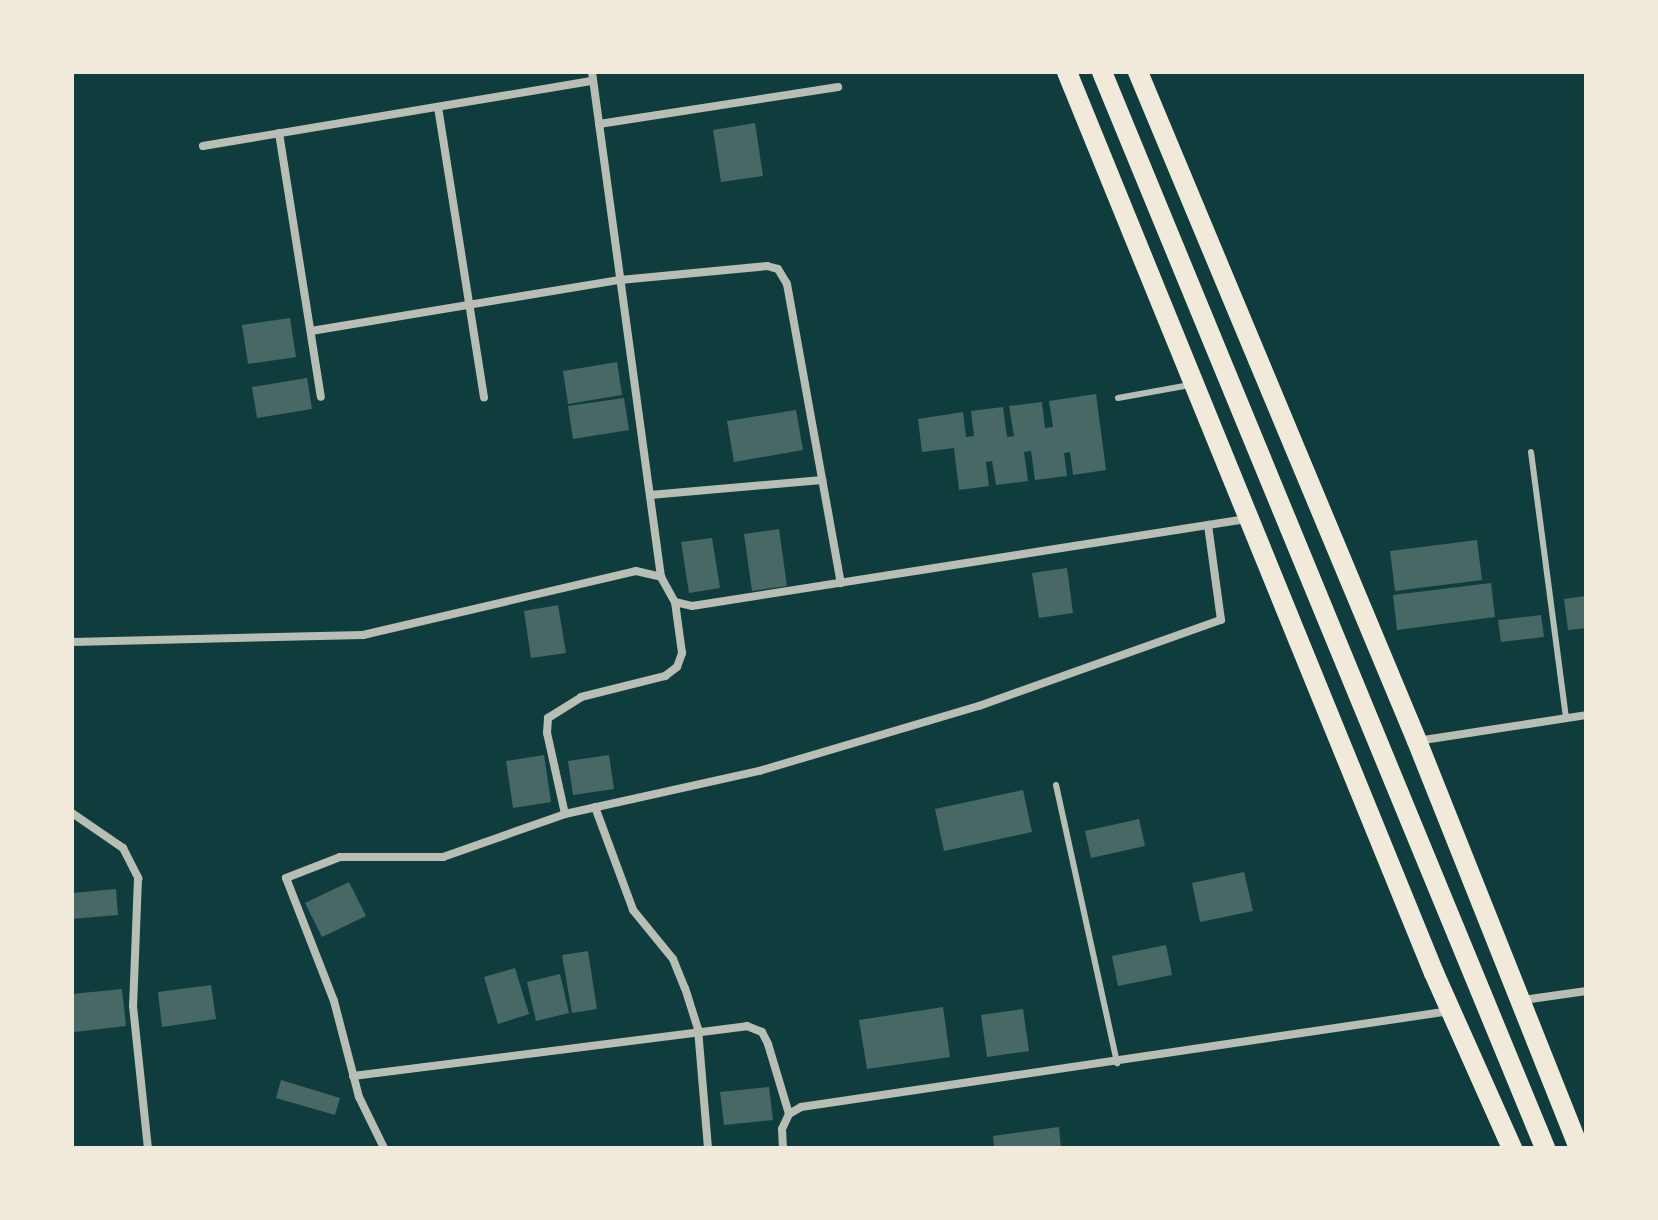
<!DOCTYPE html>
<html>
<head>
<meta charset="utf-8">
<style>
  body { margin:0 }
  #map { position:relative; width:1658px; height:1220px; overflow:hidden; background:#0f3d3e; font-family:"Archivo Narrow",sans-serif }
  div>[style] { position:absolute }
  [style*='--x'] { left:calc(var(--x)*1px); top:calc(var(--y)*1px); width:calc(var(--w)*1px); rotate:calc(var(--a)*1deg) }
  .building>* { inset:0; background:#486865 }
  .service>* { height:6px; margin:-3px; padding:0 3px; transform-origin:3px; border-radius:3px; background:#b8beb3 }
  .minor>* { height:8px; margin:-4px; padding:0 4px; transform-origin:4px; border-radius:4px; background:#b8beb3 }
  .primary>* { height:20px; margin:-10px; padding:0 10px; transform-origin:10px; border-radius:10px; background:#f1e9da }
  span { translate:-50% -50%; white-space:nowrap; text-align:center; line-height:1.15; -webkit-text-stroke:7px #f1e9da; paint-order:stroke }
  .frame { position:absolute; inset:0; border:74px solid #f1e9da; pointer-events:none }
</style>
</head>
<body>
<div id="map">
  <div class="building">
    <i style="clip-path:polygon(755px 123px,763px 176px,721px 182px,713px 130px)"></i>
    <i style="clip-path:polygon(290px 318px,296px 357px,248px 364px,242px 325px)"></i>
    <i style="clip-path:polygon(617px 362px,622px 395px,568px 404px,563px 371px)"></i>
    <i style="clip-path:polygon(307px 378px,312px 409px,257px 418px,252px 387px)"></i>
    <i style="clip-path:polygon(1096px 394px,1106px 470px,1073px 475px,1070px 452px,1064px 453px,1067px 476px,1035px 480px,1031px 451px,1024px 452px,1028px 481px,996px 485px,992px 461px,986px 462px,989px 486px,959px 490px,954px 448px,922px 452px,918px 419px,963px 412px,966px 437px,974px 436px,971px 411px,1003px 407px,1007px 437px,1014px 436px,1009px 406px,1042px 402px,1045px 428px,1053px 427px,1049px 401px)"></i>
    <i style="clip-path:polygon(624px 398px,629px 430px,573px 439px,568px 406px)"></i>
    <i style="clip-path:polygon(796px 410px,803px 450px,734px 462px,727px 421px)"></i>
    <i style="clip-path:polygon(779px 529px,787px 586px,752px 591px,744px 534px)"></i>
    <i style="clip-path:polygon(712px 538px,720px 588px,689px 593px,681px 542px)"></i>
    <i style="clip-path:polygon(1477px 540px,1482px 580px,1395px 591px,1390px 551px)"></i>
    <i style="clip-path:polygon(1067px 568px,1073px 613px,1039px 618px,1032px 573px)"></i>
    <i style="clip-path:polygon(1491px 583px,1495px 617px,1397px 630px,1393px 595px)"></i>
    <i style="clip-path:polygon(1586px 596px,1586px 628px,1568px 630px,1564px 599px)"></i>
    <i style="clip-path:polygon(558px 605px,566px 653px,531px 658px,524px 611px)"></i>
    <i style="clip-path:polygon(1541px 615px,1544px 637px,1501px 642px,1498px 620px)"></i>
    <i style="clip-path:polygon(544px 755px,551px 802px,513px 808px,506px 761px)"></i>
    <i style="clip-path:polygon(609px 755px,614px 789px,573px 795px,568px 761px)"></i>
    <i style="clip-path:polygon(1023px 790px,1032px 832px,944px 851px,935px 809px)"></i>
    <i style="clip-path:polygon(1139px 819px,1145px 846px,1091px 858px,1085px 831px)"></i>
    <i style="clip-path:polygon(1244px 872px,1253px 911px,1200px 922px,1192px 883px)"></i>
    <i style="clip-path:polygon(349px 882px,366px 916px,322px 937px,305px 903px)"></i>
    <i style="clip-path:polygon(116px 889px,118px 915px,72px 919px,72px 893px)"></i>
    <i style="clip-path:polygon(1166px 945px,1172px 975px,1118px 986px,1112px 956px)"></i>
    <i style="clip-path:polygon(588px 951px,597px 1009px,572px 1013px,562px 955px)"></i>
    <i style="clip-path:polygon(515px 968px,529px 1014px,498px 1024px,484px 977px)"></i>
    <i style="clip-path:polygon(560px 974px,569px 1013px,536px 1021px,527px 982px)"></i>
    <i style="clip-path:polygon(211px 985px,216px 1019px,162px 1027px,158px 992px)"></i>
    <i style="clip-path:polygon(122px 989px,126px 1026px,74px 1032px,72px 994px)"></i>
    <i style="clip-path:polygon(943px 1007px,950px 1057px,867px 1069px,859px 1020px)"></i>
    <i style="clip-path:polygon(1023px 1009px,1029px 1051px,987px 1057px,981px 1015px)"></i>
    <i style="clip-path:polygon(281px 1080px,340px 1098px,335px 1115px,276px 1098px)"></i>
    <i style="clip-path:polygon(769px 1087px,773px 1120px,724px 1125px,720px 1092px)"></i>
    <i style="clip-path:polygon(1059px 1127px,1061px 1148px,994px 1148px,993px 1136px)"></i>
  </div>
  <div class="service">
    <i style="--x:1118;--y:398;--w:73;--a:-10.2"></i>
    <i style="--x:1531;--y:452;--w:267;--a:82.5"></i>
    <i style="--x:1056;--y:785;--w:285;--a:77.6"></i>
  </div>
  <div class="minor">
    <i style="--x:592;--y:72;--w:510;--a:82.22"></i>
    <i style="--x:438;--y:107;--w:294;--a:81"></i>
    <i style="--x:599;--y:124;--w:242;--a:-8.8"></i>
    <i style="--x:279;--y:133;--w:267;--a:81"></i>
    <i style="--x:203;--y:146;--w:395;--a:-9.5"></i>
    <i style="--x:311;--y:331;--w:313;--a:-9.4"></i>
    <i style="--x:620;--y:280;--w:148;--a:-5.4"></i>
    <i style="--x:767;--y:266;--w:11;--a:15"></i>
    <i style="--x:778;--y:269;--w:17;--a:59"></i>
    <i style="--x:787;--y:284;--w:304;--a:79.8"></i>
    <i style="--x:650;--y:495;--w:173;--a:-5"></i>
    <i style="--x:72;--y:642;--w:291;--a:-1.4"></i>
    <i style="--x:363;--y:635;--w:280;--a:-13.2"></i>
    <i style="--x:636;--y:571;--w:26;--a:13"></i>
    <i style="--x:661;--y:577;--w:29;--a:61"></i>
    <i style="--x:675;--y:602;--w:17;--a:13"></i>
    <i style="--x:692;--y:606;--w:561;--a:-8.92"></i>
    <i style="--x:1417;--y:741;--w:171;--a:-8.7"></i>
    <i style="--x:595;--y:807;--w:110;--a:69.7"></i>
    <i style="--x:633;--y:910;--w:63;--a:50.8"></i>
    <i style="--x:673;--y:959;--w:31;--a:68"></i>
    <i style="--x:685;--y:988;--w:43;--a:72.4"></i>
    <i style="--x:698;--y:1029;--w:119;--a:85.2"></i>
    <i style="--x:72;--y:813;--w:62;--a:34.5"></i>
    <i style="--x:123;--y:848;--w:34;--a:63"></i>
    <i style="--x:138;--y:878;--w:128;--a:92.2"></i>
    <i style="--x:133;--y:1006;--w:143;--a:84"></i>
    <i style="--x:565;--y:814;--w:83;--a:-102.5"></i>
    <i style="--x:547;--y:733;--w:15;--a:-86"></i>
    <i style="--x:548;--y:718;--w:39;--a:-32"></i>
    <i style="--x:581;--y:697;--w:87;--a:-14"></i>
    <i style="--x:665;--y:676;--w:15;--a:-37"></i>
    <i style="--x:677;--y:667;--w:15;--a:-70"></i>
    <i style="--x:682;--y:653;--w:51;--a:-97.8"></i>
    <i style="--x:1523;--y:1000;--w:64;--a:-8.1"></i>
    <i style="--x:353;--y:1076;--w:397;--a:-7.2"></i>
    <i style="--x:747;--y:1026;--w:16;--a:22"></i>
    <i style="--x:762;--y:1032;--w:13;--a:63"></i>
    <i style="--x:768;--y:1044;--w:73;--a:73.3"></i>
    <i style="--x:384;--y:1148;--w:57;--a:-116.1"></i>
    <i style="--x:359;--y:1097;--w:99;--a:-104.6"></i>
    <i style="--x:334;--y:1001;--w:132;--a:-111.3"></i>
    <i style="--x:286;--y:878;--w:58;--a:-21.3"></i>
    <i style="--x:340;--y:857;--w:103;--a:0"></i>
    <i style="--x:443;--y:857;--w:129;--a:-19.4"></i>
    <i style="--x:565;--y:814;--w:199;--a:-12.5"></i>
    <i style="--x:759;--y:771;--w:229;--a:-16.5"></i>
    <i style="--x:979;--y:706;--w:257;--a:-19.6"></i>
    <i style="--x:1221;--y:620;--w:96;--a:-97.8"></i>
    <i style="--x:783;--y:1148;--w:19;--a:-93"></i>
    <i style="--x:782;--y:1129;--w:17;--a:-65"></i>
    <i style="--x:789;--y:1114;--w:14;--a:-30"></i>
    <i style="--x:801;--y:1107;--w:656;--a:-8.41"></i>
  </div>
  <div class="primary">
    <i style="--x:1067;--y:72;--w:973;--a:67.84"></i>
    <i style="--x:1434;--y:973;--w:192;--a:66"></i>
    <i style="--x:1102;--y:72;--w:1164;--a:67.62"></i>
    <i style="--x:1138;--y:72;--w:725;--a:67.36"></i>
    <i style="--x:1417;--y:741;--w:438;--a:68.3"></i>
  </div>
  <div class="frame"></div>
</div>
</body>
</html>
